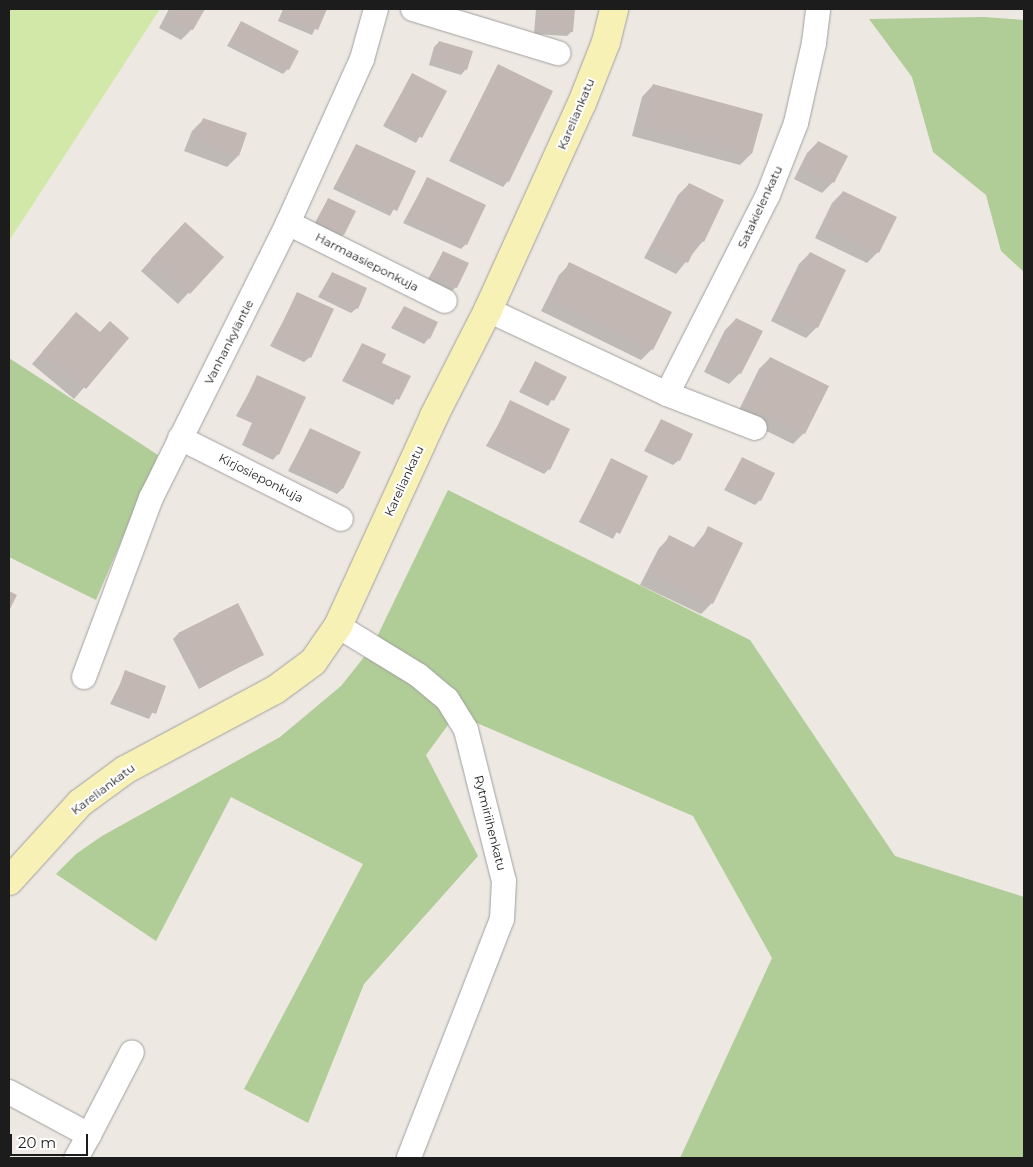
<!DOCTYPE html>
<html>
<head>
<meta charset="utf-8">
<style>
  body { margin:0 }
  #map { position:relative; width:1033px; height:1167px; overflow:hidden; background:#eee8e2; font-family:Montserrat,sans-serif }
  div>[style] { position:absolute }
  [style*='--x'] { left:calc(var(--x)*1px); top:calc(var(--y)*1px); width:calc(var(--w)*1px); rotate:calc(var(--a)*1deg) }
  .grass>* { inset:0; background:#d2e8a8 }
  .forest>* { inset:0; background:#b0cc97 }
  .shadow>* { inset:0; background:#0003 }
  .building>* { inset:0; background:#c2b7b2 }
  .roads { filter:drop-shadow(0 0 1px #a0a0a0) drop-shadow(0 0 1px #a0a0a0) }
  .street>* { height:24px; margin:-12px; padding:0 12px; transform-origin:12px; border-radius:12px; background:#fff }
  .secondary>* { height:28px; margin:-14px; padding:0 14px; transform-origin:14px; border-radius:14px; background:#f8f1b6 }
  span { translate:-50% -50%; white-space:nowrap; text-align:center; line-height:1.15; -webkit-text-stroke:4px #fff; paint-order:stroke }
  .street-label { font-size:12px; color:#1c1c1c }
  .frame { position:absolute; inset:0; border:10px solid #1c1c1c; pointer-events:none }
  .scale { position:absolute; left:10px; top:1134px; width:78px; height:22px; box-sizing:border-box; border:2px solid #1c1c1c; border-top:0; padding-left:6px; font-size:15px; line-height:18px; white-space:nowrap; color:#1c1c1c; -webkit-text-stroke:4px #fff; paint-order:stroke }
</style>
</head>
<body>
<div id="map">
  <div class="grass">
    <i style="clip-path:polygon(9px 9px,160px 9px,9px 241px)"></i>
  </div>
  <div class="forest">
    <i style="clip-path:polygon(984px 17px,1024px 20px,1024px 272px,1001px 251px,986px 195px,933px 152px,912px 77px,869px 19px)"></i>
    <i style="clip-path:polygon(9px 358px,158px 455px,96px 600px,9px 557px)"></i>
    <i style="clip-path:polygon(448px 490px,750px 640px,895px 856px,1024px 897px,1024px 1158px,680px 1158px,772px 958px,693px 816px,456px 714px,426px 755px,478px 856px,364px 984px,308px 1123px,244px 1089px,363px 864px,231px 797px,156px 941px,56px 874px,76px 854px,102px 836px,280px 737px,341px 686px,372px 647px)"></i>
  </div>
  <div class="shadow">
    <i style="clip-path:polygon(169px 9px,204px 9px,192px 29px,181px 40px,159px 28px)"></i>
    <i style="clip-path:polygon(283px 9px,325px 9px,312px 35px,278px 21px)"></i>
    <i style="clip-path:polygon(536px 9px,574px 9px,572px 31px,567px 36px,534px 34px)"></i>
    <i style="clip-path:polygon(241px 22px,288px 69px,283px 74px,227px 46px)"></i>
    <i style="clip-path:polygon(439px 42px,466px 69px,461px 75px,429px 65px,434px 47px)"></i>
    <i style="clip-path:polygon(498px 66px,508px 181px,503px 187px,449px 161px)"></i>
    <i style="clip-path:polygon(412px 75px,445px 92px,416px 143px,383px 126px)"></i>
    <i style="clip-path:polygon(653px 85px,751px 154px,740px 165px,632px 136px,642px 97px)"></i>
    <i style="clip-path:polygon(203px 120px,238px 156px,227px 167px,184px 151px,192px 131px)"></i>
    <i style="clip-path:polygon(818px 142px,833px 182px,822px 193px,794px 179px,807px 153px)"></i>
    <i style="clip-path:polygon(356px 145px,414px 172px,390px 216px,333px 189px)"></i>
    <i style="clip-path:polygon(427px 179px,466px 244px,461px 249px,403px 223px)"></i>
    <i style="clip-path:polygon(689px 184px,703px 241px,676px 274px,644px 258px,678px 195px)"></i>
    <i style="clip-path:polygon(843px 192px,878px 252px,867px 263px,815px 238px,832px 203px)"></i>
    <i style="clip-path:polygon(328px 199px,343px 235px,338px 240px,312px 228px)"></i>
    <i style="clip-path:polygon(174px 234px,222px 257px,178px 304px,141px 271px)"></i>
    <i style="clip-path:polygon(443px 252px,456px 287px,451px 292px,427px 281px)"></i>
    <i style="clip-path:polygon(810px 253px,817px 327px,806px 338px,771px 321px,799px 264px)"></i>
    <i style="clip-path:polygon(570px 264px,652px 349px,641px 360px,541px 311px,559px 275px)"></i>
    <i style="clip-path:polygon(332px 273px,357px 308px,351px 313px,318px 297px)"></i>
    <i style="clip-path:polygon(298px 293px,310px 357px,304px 362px,270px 346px)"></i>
    <i style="clip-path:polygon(404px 307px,429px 338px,424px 344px,391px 328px)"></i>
    <i style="clip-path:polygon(76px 313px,99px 333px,127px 338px,74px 399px,32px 364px)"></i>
    <i style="clip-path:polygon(736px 319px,740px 373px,729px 384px,704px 372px,725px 330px)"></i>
    <i style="clip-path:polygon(362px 344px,381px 364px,409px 377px,393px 405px,342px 381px)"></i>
    <i style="clip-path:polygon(770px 358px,804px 433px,793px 444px,736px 416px,759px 369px)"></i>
    <i style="clip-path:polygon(535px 363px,565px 377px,548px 406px,519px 392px)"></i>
    <i style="clip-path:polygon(258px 376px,278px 454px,273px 460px,242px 445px,252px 423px,236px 416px)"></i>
    <i style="clip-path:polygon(511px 402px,549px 469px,544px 474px,486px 446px)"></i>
    <i style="clip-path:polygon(661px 420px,679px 460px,673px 465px,644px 451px)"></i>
    <i style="clip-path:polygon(310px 430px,342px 489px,337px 494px,288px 471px)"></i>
    <i style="clip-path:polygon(742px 459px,760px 500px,755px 505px,724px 490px)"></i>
    <i style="clip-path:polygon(611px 460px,646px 477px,613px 539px,579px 522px)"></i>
    <i style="clip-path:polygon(709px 528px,712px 603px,701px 614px,640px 585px,659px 548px,670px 537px,693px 548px)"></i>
    <i style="clip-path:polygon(178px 634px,263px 654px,199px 689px,173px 639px)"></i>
    <i style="clip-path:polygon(126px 672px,165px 687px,149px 719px,110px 704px)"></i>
  </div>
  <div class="building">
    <i style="clip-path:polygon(173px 9px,205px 9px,193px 30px,169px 17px)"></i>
    <i style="clip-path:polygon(285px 9px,327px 9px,318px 30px,283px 16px)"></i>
    <i style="clip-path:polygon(541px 9px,575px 9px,573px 32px,539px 29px)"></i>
    <i style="clip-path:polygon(241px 21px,299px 51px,289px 70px,231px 40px)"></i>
    <i style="clip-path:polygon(439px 41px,473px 51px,467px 70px,433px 60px)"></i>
    <i style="clip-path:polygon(498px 64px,553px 91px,509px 182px,453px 155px)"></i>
    <i style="clip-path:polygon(412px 73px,447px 91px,422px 138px,387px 120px)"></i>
    <i style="clip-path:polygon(653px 84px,763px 114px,752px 154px,642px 125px)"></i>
    <i style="clip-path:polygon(203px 118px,247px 133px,239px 156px,195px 140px)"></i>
    <i style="clip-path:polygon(818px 141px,848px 156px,834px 183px,804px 168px)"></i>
    <i style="clip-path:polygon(356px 144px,416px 171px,397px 211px,337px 183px)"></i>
    <i style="clip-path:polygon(427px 177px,486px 205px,467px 245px,408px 217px)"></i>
    <i style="clip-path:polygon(689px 183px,724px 200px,704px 242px,699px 240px,688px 263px,654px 247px)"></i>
    <i style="clip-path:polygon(843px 191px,897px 217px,879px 253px,825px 227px)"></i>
    <i style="clip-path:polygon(328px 198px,356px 211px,344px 235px,317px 222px)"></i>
    <i style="clip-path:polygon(185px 222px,224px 257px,190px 294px,151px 259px)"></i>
    <i style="clip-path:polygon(443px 251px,469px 263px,457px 288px,431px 276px)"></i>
    <i style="clip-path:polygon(810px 252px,846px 270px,818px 328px,782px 310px)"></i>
    <i style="clip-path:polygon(569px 262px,672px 312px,653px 350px,551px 300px)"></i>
    <i style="clip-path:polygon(332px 272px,367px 288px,358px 309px,323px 292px)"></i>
    <i style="clip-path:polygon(297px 292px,334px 309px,311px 358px,274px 341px)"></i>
    <i style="clip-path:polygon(404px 306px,438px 322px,430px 339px,396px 323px)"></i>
    <i style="clip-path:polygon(76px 312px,100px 332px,110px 321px,129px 338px,86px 389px,42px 352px)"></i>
    <i style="clip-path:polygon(736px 318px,763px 331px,741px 374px,714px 361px)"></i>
    <i style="clip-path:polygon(362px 343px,386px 354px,382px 363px,411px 376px,399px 400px,347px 376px)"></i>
    <i style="clip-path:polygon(770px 357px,829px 386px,805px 434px,747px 405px)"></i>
    <i style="clip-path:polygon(535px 361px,567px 377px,554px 401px,523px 386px)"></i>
    <i style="clip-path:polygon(257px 375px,306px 397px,279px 455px,246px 440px,257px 418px,241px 410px)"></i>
    <i style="clip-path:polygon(510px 400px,570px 429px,550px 470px,491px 440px)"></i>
    <i style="clip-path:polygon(661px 419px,693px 434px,680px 461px,648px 446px)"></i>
    <i style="clip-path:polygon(310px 428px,361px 452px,343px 489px,292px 465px)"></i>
    <i style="clip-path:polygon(742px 457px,775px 473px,761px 501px,728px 485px)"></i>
    <i style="clip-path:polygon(611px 458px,648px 476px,620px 534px,583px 516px)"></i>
    <i style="clip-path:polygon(708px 526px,743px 543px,713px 604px,651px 573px,669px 535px,697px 549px)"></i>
    <i style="clip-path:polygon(9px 591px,17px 595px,9px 611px)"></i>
    <i style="clip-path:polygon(238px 603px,264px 655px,204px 685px,178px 633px)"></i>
    <i style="clip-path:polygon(125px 670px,166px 686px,156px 714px,115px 699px)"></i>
  </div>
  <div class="roads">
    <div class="street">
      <i style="--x:413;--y:9;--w:152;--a:16.9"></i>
      <i style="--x:288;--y:223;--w:175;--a:26.4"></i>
      <i style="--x:488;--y:310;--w:198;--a:25.1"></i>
      <i style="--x:667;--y:394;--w:94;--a:21.1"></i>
      <i style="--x:667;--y:394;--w:223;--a:-63.1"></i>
      <i style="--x:768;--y:195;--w:77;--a:-68.7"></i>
      <i style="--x:796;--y:123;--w:82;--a:-77.3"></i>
      <i style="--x:814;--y:43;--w:34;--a:-83"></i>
      <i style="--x:180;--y:438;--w:180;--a:26.7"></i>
      <i style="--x:338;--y:626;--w:94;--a:31.5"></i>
      <i style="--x:418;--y:675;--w:38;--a:40"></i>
      <i style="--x:447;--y:699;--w:36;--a:58"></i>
      <i style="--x:466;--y:730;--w:156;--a:75.9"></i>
      <i style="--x:504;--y:881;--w:38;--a:93"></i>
      <i style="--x:502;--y:919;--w:256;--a:111.3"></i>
      <i style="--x:84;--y:677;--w:191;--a:-69.5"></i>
      <i style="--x:151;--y:498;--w:307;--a:-63.5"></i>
      <i style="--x:288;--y:223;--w:180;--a:-65.7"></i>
      <i style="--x:362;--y:59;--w:52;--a:-74.4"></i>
      <i style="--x:9;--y:1092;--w:91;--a:28.3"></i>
      <i style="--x:89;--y:1135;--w:26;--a:119"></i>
      <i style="--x:89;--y:1135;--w:93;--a:-62.6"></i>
    </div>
    <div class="secondary">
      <i style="--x:9;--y:881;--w:105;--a:-47.7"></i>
      <i style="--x:80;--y:803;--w:56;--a:-36.3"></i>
      <i style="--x:125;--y:770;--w:170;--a:-28.1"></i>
      <i style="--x:275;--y:690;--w:47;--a:-36.4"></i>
      <i style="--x:313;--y:662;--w:44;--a:-55.2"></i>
      <i style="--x:338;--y:626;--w:231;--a:-65.4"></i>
      <i style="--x:434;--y:416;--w:119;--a:-63"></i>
      <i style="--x:488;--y:310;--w:227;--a:-65.6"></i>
      <i style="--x:582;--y:103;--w:66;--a:-68.5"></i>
      <i style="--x:606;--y:42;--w:34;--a:-76"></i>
    </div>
  </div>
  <div class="street-label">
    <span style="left:576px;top:114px;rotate:-67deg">Kareliankatu</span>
    <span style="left:760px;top:207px;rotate:-65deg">Satakielenkatu</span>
    <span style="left:367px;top:262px;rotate:27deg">Harmaasieponkuja</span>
    <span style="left:229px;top:342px;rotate:-63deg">Vanhankyläntie</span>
    <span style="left:261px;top:478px;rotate:27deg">Kirjosieponkuja</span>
    <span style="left:404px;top:481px;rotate:-65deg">Kareliankatu</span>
    <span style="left:103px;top:789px;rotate:-37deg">Kareliankatu</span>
    <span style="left:490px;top:823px;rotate:76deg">Rytmiriihenkatu</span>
  </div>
  <div class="frame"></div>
  <div class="scale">20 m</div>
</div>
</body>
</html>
